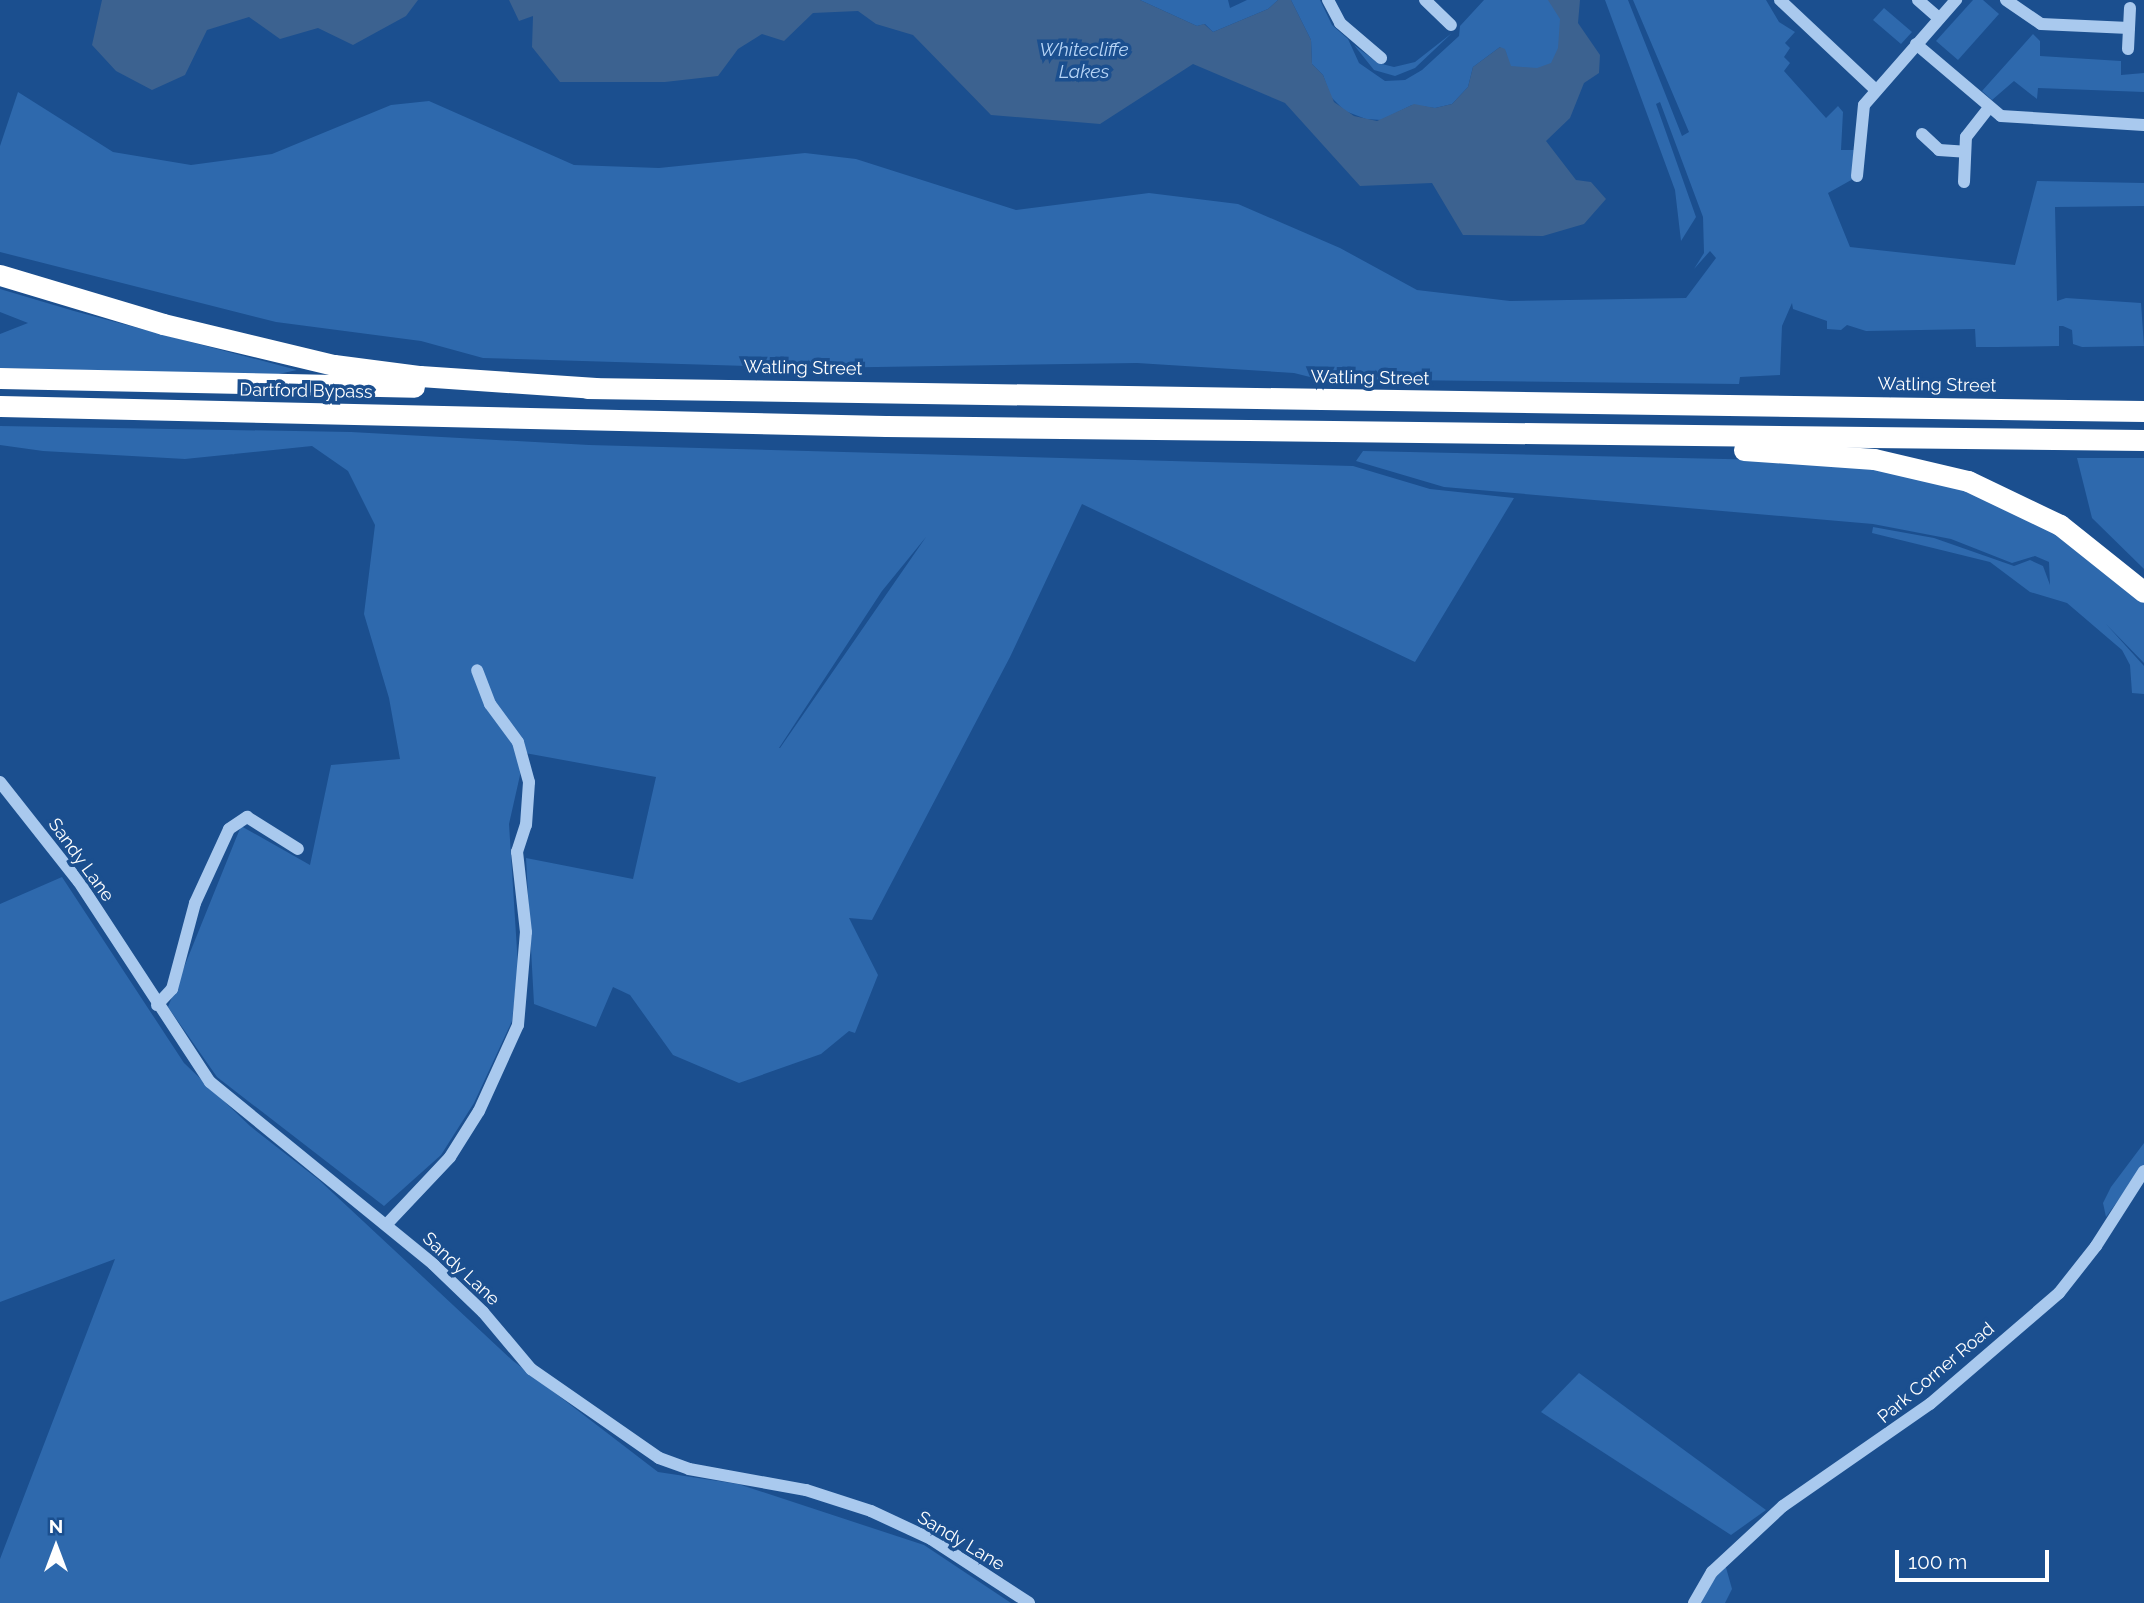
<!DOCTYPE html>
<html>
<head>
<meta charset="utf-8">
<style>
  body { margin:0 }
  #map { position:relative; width:2144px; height:1603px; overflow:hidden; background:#1b4f8f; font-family:Raleway,sans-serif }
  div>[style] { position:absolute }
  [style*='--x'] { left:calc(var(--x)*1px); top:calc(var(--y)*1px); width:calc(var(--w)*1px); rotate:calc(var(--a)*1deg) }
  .green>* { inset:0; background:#2e69ad }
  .water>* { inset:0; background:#3c6290 }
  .minor>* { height:12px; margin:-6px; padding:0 6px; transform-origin:6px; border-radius:6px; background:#a9c9ee }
  .highway>* { height:21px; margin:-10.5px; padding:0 10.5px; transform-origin:10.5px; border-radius:10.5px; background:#fff }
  span { translate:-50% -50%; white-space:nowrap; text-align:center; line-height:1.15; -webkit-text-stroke:7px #1b4f8f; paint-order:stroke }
  .street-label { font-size:18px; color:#fff }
  .water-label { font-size:19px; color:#b5d3f5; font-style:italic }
  .north { position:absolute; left:21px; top:1512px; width:70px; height:70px; -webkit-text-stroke:5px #1b4f8f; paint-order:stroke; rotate:0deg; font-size:19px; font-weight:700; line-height:28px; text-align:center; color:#fff }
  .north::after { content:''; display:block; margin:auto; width:24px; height:32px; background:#fff; clip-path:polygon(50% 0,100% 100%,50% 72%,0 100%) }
  .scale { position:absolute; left:1895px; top:1550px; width:154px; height:32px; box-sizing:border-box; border:4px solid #fff; border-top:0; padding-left:9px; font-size:21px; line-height:24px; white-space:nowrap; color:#fff; -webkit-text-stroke:5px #1b4f8f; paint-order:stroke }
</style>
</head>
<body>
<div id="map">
  <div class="green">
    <i style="clip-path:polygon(1140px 0,1228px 0,1230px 8px,1247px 0,1278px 0,1268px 9px,1213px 32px,1205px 24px,1197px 26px)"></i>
    <i style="clip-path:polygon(1291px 0,1320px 0,1332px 25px,1348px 39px,1359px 63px,1385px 81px,1405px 80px,1422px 70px,1459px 36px,1460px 26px,1484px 0,1551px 0,1595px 57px,1484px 134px,1507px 64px,1506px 52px,1500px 47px,1473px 67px,1468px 87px,1452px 104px,1435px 108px,1412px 105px,1381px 120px,1366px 119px,1345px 111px,1331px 97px,1323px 75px,1312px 64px,1311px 40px)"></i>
    <i style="clip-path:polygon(1605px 0,1628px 0,1682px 136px,1689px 132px,1633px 0,1766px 0,1779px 22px,1795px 32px,1785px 43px,1790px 48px,1784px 57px,1790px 63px,1784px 71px,1826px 118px,1838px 106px,1843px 112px,1841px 150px,1854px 150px,1853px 179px,1828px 193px,1850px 247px,2015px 265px,2037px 181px,2144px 183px,2144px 206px,2055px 207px,2057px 301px,2066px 298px,2141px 303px,2144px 346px,2082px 347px,2073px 344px,2072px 330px,2063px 326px,2059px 326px,2059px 346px,1996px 347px,1976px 347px,1975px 329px,1866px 331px,1847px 325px,1841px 330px,1827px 329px,1827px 321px,1793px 309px,1792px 303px,1782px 326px,1780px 375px,1740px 377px,1739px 384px,1318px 379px,1294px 373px,1137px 363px,814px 368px,483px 358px,421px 341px,276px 322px,0 252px,0 146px,18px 92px,113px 152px,191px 165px,272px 154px,391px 105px,429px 101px,574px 165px,659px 168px,805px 153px,856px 159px,1016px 210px,1149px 193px,1238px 204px,1340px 248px,1417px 290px,1510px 301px,1686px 298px,1716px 258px,1710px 251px,1694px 269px,1704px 253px,1703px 217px,1660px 102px,1656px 104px,1696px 217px,1681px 241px,1675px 190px)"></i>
    <i style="clip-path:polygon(1973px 0,1983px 0,1999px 14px,1958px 60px,1936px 41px)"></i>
    <i style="clip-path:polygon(1884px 8px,1912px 32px,1901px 44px,1873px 20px)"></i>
    <i style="clip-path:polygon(1452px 33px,1415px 68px,1395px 76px,1374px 70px,1354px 45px,1378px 63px,1394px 67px,1415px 62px)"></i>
    <i style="clip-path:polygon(2033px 34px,2040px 41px,2040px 56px,2121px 61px,2121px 75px,2144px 73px,2144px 92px,2038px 88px,2037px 99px,2014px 81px,1992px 100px,1982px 91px)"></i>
    <i style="clip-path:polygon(0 289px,74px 311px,297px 370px,274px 375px,0 368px,0 334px,28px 323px,0 312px)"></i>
    <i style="clip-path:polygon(evenodd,0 426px,351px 432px,589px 445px,1353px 466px,1430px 489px,1514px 498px,1415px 662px,1082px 504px,1010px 657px,872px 920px,849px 918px,878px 975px,855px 1033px,849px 1031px,821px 1054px,739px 1083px,673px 1055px,630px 995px,613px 987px,596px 1027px,534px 1004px,526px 858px,633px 879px,656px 777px,525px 753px,509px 824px,518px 966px,512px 1021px,474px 1103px,441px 1155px,384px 1206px,217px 1077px,168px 1007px,241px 826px,310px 865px,331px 765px,400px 759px,389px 698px,364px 614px,375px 525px,348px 471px,312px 446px,185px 459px,43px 451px,0 445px,0 426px,926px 537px,780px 748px,779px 748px,882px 591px,926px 537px)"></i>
    <i style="clip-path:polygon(1363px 451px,1860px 462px,2016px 505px,2144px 598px,2144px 663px,2106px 624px,2144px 666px,2144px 694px,2132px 693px,2130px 665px,2122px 650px,2067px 603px,2030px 592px,1990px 562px,1872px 533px,1873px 527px,1934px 538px,2014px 566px,2030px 560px,2043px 566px,2050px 585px,2049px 562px,2035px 556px,2012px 563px,1951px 539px,1873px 524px,1444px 487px,1356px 461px)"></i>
    <i style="clip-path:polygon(2077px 458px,2144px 458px,2144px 569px,2092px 518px)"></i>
    <i style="clip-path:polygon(62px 877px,184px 1063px,250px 1126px,319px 1180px,512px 1360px,658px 1472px,738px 1484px,924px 1545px,1011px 1603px,0 1603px,0 1559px,115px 1259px,0 1302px,0 904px)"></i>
    <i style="clip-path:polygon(2144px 1143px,2144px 1165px,2106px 1217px,2103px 1203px,2111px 1187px)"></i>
    <i style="clip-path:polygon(1579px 1373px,1766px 1510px,1731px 1535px,1541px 1412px)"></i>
    <i style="clip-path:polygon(1725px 1564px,1732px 1589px,1725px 1603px,1697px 1603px)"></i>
  </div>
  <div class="water">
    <i style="clip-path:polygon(102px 0,418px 0,406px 16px,353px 45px,318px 28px,280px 39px,249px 17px,207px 30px,185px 75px,152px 90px,116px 71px,92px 45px)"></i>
    <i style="clip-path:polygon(509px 0,1140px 0,1197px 26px,1204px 24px,1213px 32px,1268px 9px,1278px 0,1291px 0,1311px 40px,1312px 64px,1323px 75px,1334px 102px,1354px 116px,1377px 121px,1414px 104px,1435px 108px,1452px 104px,1468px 87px,1473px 67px,1500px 47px,1505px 49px,1511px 66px,1537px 68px,1551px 63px,1558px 48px,1560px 19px,1548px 0,1580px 0,1578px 23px,1600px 55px,1599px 73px,1584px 83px,1570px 118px,1546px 141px,1576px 180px,1591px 182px,1606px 199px,1584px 224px,1543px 236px,1463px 235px,1432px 183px,1360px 186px,1285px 103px,1193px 64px,1100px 124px,991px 115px,913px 35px,876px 24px,858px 11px,813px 13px,784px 41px,762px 34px,738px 49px,718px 76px,665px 82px,560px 82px,532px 47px,533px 16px,519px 21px)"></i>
  </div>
  <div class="minor">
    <i style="--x:1328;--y:0;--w:26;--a:62"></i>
    <i style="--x:1340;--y:23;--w:54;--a:40.5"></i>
    <i style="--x:1425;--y:0;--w:36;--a:44"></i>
    <i style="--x:1780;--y:0;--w:132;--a:43.2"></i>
    <i style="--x:1918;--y:0;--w:28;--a:41"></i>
    <i style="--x:2006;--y:0;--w:42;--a:34.4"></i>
    <i style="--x:2041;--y:24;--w:88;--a:2.6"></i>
    <i style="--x:1916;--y:44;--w:111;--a:40.3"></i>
    <i style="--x:2001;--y:116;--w:143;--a:3.6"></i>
    <i style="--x:2128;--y:49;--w:41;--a:-87.2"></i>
    <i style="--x:1922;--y:134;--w:23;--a:43"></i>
    <i style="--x:1939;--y:150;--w:26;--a:4"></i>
    <i style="--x:1857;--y:176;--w:71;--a:-84.4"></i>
    <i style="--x:1864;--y:105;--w:140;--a:-48.8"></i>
    <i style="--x:1964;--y:182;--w:45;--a:-87.5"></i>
    <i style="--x:1966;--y:137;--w:36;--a:-52"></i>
    <i style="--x:0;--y:782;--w:127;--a:51.7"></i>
    <i style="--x:79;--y:882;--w:239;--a:56.8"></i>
    <i style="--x:210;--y:1082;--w:289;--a:39.2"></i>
    <i style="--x:434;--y:1265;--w:68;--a:43.8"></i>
    <i style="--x:483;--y:1312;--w:75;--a:49.9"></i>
    <i style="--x:531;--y:1369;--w:156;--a:34.8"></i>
    <i style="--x:659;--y:1458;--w:32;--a:20"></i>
    <i style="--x:689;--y:1469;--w:119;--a:10.2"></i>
    <i style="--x:806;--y:1490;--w:68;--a:17.9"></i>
    <i style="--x:871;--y:1511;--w:66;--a:25"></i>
    <i style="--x:931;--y:1539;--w:117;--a:33.1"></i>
    <i style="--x:157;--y:1005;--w:22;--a:-47"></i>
    <i style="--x:172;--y:989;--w:89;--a:-75"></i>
    <i style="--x:195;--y:903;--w:81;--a:-65.3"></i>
    <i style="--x:229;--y:829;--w:22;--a:-34"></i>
    <i style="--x:247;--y:817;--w:60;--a:32.1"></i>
    <i style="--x:386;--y:1225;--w:93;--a:-46.7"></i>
    <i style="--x:450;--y:1157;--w:54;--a:-57.8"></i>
    <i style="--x:479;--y:1111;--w:94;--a:-65.6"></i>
    <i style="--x:518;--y:1025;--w:93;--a:-85.1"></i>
    <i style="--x:526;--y:932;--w:81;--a:-96.4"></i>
    <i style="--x:517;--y:852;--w:28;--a:-72"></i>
    <i style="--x:526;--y:825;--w:43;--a:-86"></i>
    <i style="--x:529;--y:782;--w:41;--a:-105.4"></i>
    <i style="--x:518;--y:742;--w:47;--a:-126.4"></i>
    <i style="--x:490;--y:704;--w:36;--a:-111"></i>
    <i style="--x:1694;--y:1603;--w:36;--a:-60"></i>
    <i style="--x:1712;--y:1572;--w:97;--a:-42.9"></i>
    <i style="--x:1783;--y:1506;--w:179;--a:-34.8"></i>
    <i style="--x:1930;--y:1404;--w:170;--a:-40.7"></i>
    <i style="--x:2059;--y:1293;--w:60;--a:-51.8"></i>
    <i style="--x:2096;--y:1246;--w:89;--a:-57.4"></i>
  </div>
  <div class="highway">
    <i style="--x:0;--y:275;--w:170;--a:16.7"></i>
    <i style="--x:163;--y:324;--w:176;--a:13.5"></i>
    <i style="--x:334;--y:365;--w:87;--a:7.3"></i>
    <i style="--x:420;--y:376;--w:176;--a:3.9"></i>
    <i style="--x:0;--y:378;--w:414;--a:1.2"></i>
    <i style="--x:587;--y:388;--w:1557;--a:0.85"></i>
    <i style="--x:0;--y:406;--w:886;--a:1.29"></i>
    <i style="--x:886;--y:426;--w:1258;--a:0.64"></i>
    <i style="--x:1744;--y:450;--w:130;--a:4"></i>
    <i style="--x:1874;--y:459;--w:97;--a:13.2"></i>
    <i style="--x:1968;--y:481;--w:102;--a:25.6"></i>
    <i style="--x:2060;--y:525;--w:107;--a:38.6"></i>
  </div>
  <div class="street-label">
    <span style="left:803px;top:368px;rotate:1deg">Watling Street</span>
    <span style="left:1370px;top:378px;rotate:1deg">Watling Street</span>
    <span style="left:1937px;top:385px;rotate:1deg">Watling Street</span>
    <span style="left:306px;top:391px;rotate:1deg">Dartford Bypass</span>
    <span style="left:81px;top:860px;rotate:54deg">Sandy Lane</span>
    <span style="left:461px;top:1269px;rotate:43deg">Sandy Lane</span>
    <span style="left:1936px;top:1373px;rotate:-40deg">Park Corner Road</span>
    <span style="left:961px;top:1541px;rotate:31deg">Sandy Lane</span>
  </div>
  <div class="water-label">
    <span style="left:1084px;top:61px">Whitecliffe<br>Lakes</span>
  </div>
  <div class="north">N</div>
  <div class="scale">100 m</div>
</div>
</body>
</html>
